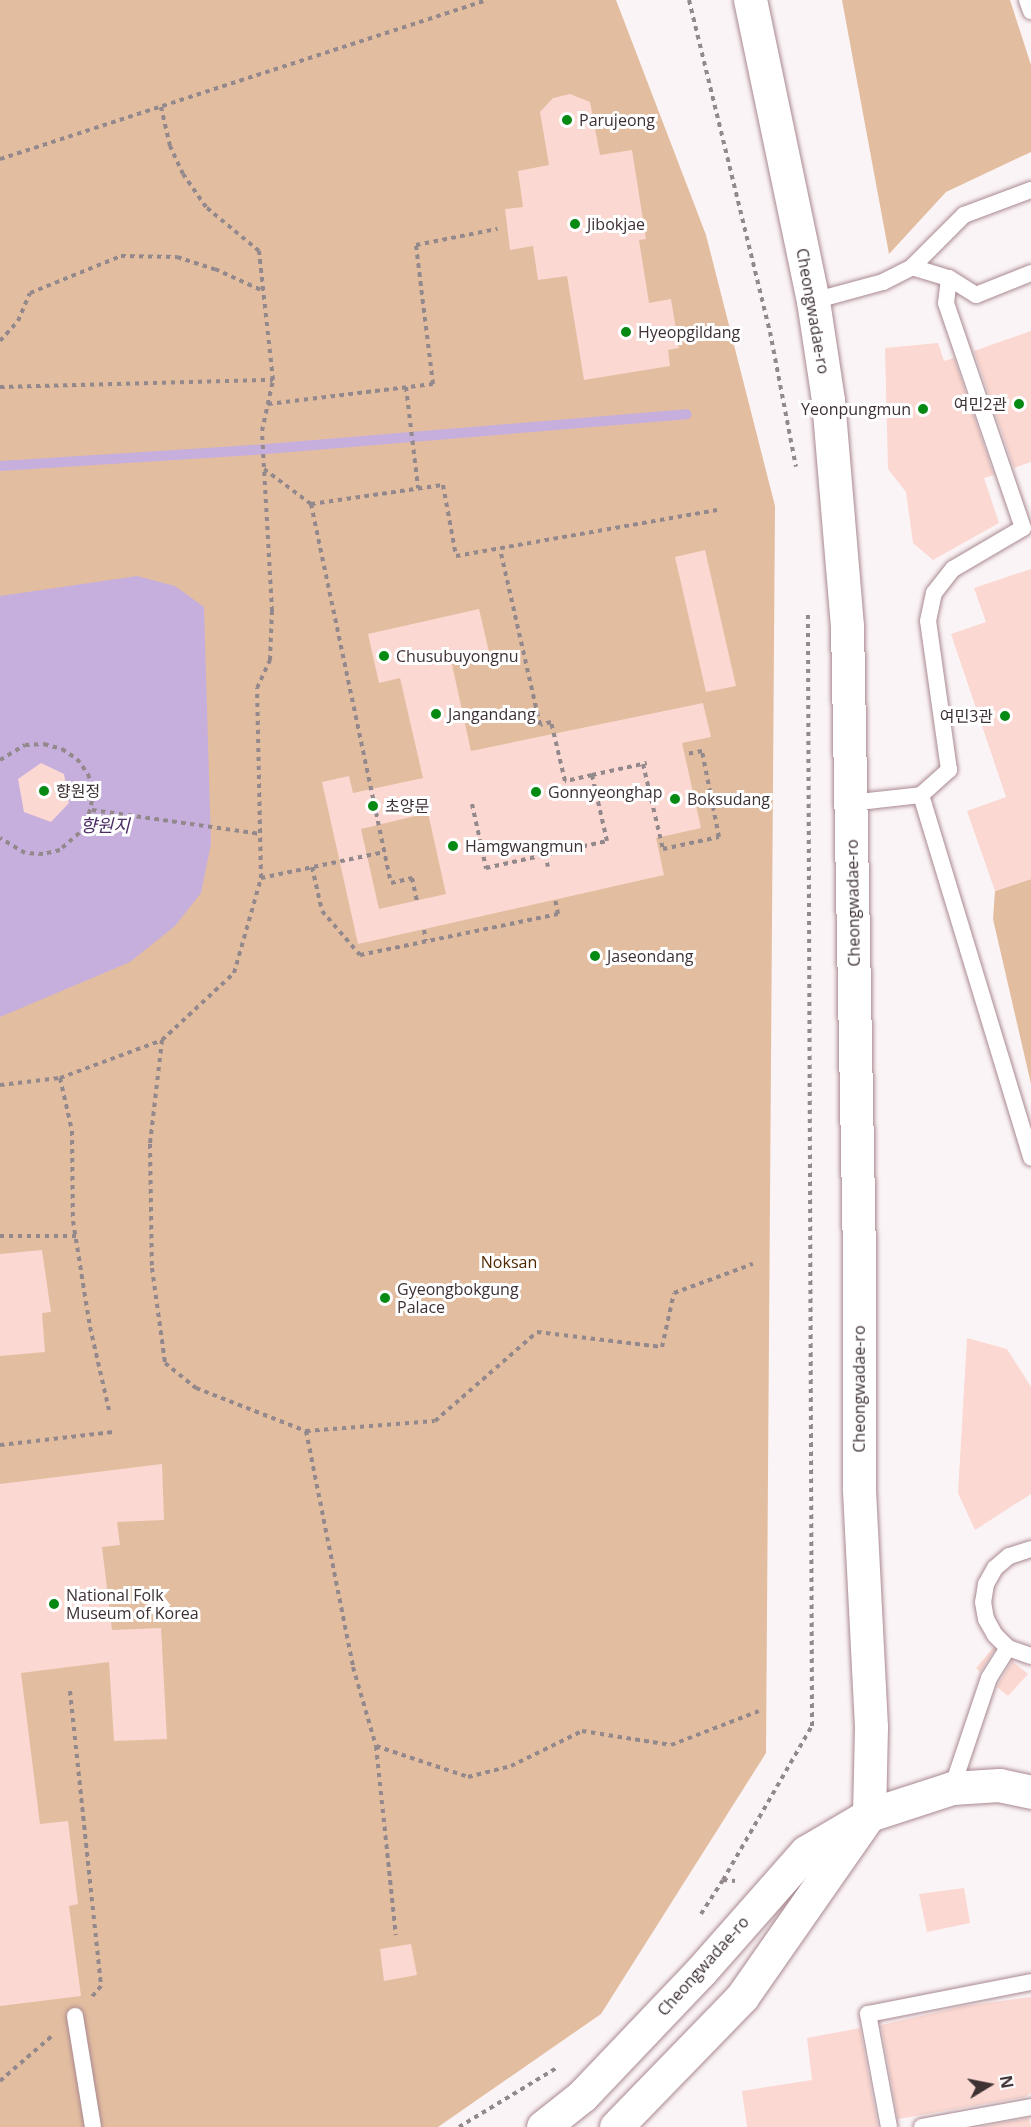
<!DOCTYPE html>
<html>
<head>
<meta charset="utf-8">
<style>
  body { margin:0 }
  #map { position:relative; width:1031px; height:2127px; overflow:hidden; background:#fbf4f6; font-family:"Open Sans","Noto Sans KR",sans-serif }
  div>[style] { position:absolute }
  [style*='--x'] { left:calc(var(--x)*1px); top:calc(var(--y)*1px); width:calc(var(--w)*1px); rotate:calc(var(--a)*1deg) }
  .green>* { inset:0; background:#e3bda0 }
  .water>* { inset:0; background:#c6afdc }
  .stream>* { height:10px; margin:-5px; padding:0 5px; transform-origin:5px; border-radius:5px; background:#c6afdc }
  .building>* { inset:0; background:#fbd8d1 }
  .path>* { height:4px; margin-top:-2px; transform-origin:0; background:repeating-linear-gradient(90deg,#93898c 0 4.5px,transparent 0 9px) }
  .roads { filter:drop-shadow(0 0 2px #a98990) drop-shadow(0 0 2px #a98990) }
  .service>* { height:16px; margin:-8px; padding:0 8px; transform-origin:8px; border-radius:8px; background:#fff }
  .tertiary>* { height:33px; margin:-16.5px; padding:0 16.5px; transform-origin:16.5px; border-radius:16.5px; background:#fff }
  .dots>* { width:16px; height:16px; translate:-50% -50%; box-sizing:border-box; border:3px solid #fff; border-radius:50% }
  span { translate:-50% -50%; white-space:nowrap; text-align:center; line-height:1.15; -webkit-text-stroke:6px #fff; paint-order:stroke }
  .poi-label { font-size:16px; color:#3e3134 }
  .left { translate:0 -50%; text-align:left }
  .right { translate:-100% -50%; text-align:right }
  .street-label { font-size:16px; color:#3e3134 }
  .park-label { font-size:16px; color:#502800 }
  .water-label { font-size:18px; color:#4c2d64; font-style:italic }
  .north { position:absolute; left:959px; top:2055px; width:60px; height:60px; -webkit-text-stroke:4px #fff; paint-order:stroke; rotate:80deg; font-size:16px; font-weight:700; line-height:24px; text-align:center; color:#3e3134 }
  .north::after { content:''; display:block; margin:auto; width:21px; height:27px; background:#3e3134; clip-path:polygon(50% 0,100% 100%,50% 72%,0 100%) }
</style>
</head>
<body>
<div id="map">
  <div class="green">
    <i style="clip-path:polygon(0 0,616px 0,706px 235px,775px 506px,766px 1753px,601px 2014px,438px 2127px,0 2127px)"></i>
    <i style="clip-path:polygon(842px 0,1010px 0,1031px 65px,1031px 152px,946px 192px,889px 254px)"></i>
    <i style="clip-path:polygon(1031px 879px,1031px 1084px,993px 919px,995px 891px)"></i>
  </div>
  <div class="water">
    <i style="clip-path:polygon(137px 576px,175px 586px,204px 607px,211px 844px,201px 893px,175px 926px,130px 962px,0 1017px,0 596px)"></i>
  </div>
  <div class="stream">
    <i style="--x:0;--y:466;--w:254;--a:-3.6"></i>
    <i style="--x:253;--y:450;--w:435;--a:-4.7"></i>
  </div>
  <div class="building">
    <i style="clip-path:polygon(570px 94px,590px 102px,600px 155px,632px 150px,646px 239px,639px 240px,649px 303px,671px 299px,679px 348px,668px 350px,670px 366px,584px 380px,567px 276px,538px 280px,533px 246px,510px 250px,505px 209px,523px 207px,518px 171px,549px 165px,540px 112px,553px 98px)"></i>
    <i style="clip-path:polygon(1031px 331px,1031px 462px,1014px 468px,974px 351px)"></i>
    <i style="clip-path:polygon(938px 343px,944px 361px,954px 358px,994px 475px,984px 478px,999px 523px,933px 560px,913px 543px,906px 492px,888px 469px,885px 348px)"></i>
    <i style="clip-path:polygon(705px 550px,736px 686px,706px 692px,675px 557px)"></i>
    <i style="clip-path:polygon(1031px 569px,1031px 879px,995px 891px,967px 811px,1006px 797px,951px 634px,986px 622px,974px 588px)"></i>
    <i style="clip-path:polygon(evenodd,479px 609px,489px 652px,451px 660px,471px 751px,703px 703px,711px 737px,682px 743px,701px 828px,656px 838px,664px 875px,358px 944px,322px 782px,349px 776px,353px 793px,423px 778px,400px 678px,379px 683px,368px 634px,479px 609px,428px 813px,446px 894px,379px 909px,361px 829px,428px 813px)"></i>
    <i style="clip-path:polygon(41px 763px,64px 774px,69px 803px,51px 822px,24px 812px,18px 779px)"></i>
    <i style="clip-path:polygon(42px 1250px,51px 1312px,42px 1313px,45px 1352px,0 1356px,0 1254px)"></i>
    <i style="clip-path:polygon(967px 1338px,1007px 1349px,1031px 1387px,1031px 1494px,975px 1530px,958px 1493px)"></i>
    <i style="clip-path:polygon(162px 1464px,164px 1520px,117px 1522px,120px 1545px,102px 1547px,112px 1630px,161px 1628px,167px 1739px,114px 1741px,109px 1662px,21px 1673px,40px 1824px,68px 1821px,78px 1904px,69px 1906px,81px 1996px,0 2006px,0 1484px)"></i>
    <i style="clip-path:polygon(993px 1648px,995px 1649px,980px 1672px,976px 1668px)"></i>
    <i style="clip-path:polygon(1012px 1661px,1028px 1674px,1008px 1696px,997px 1687px)"></i>
    <i style="clip-path:polygon(964px 1888px,970px 1923px,927px 1932px,919px 1894px)"></i>
    <i style="clip-path:polygon(411px 1944px,417px 1975px,384px 1981px,380px 1949px)"></i>
    <i style="clip-path:polygon(1031px 1997px,1031px 2093px,1025px 2097px,898px 2119px,881px 2025px,964px 2006px)"></i>
    <i style="clip-path:polygon(860px 2028px,878px 2127px,747px 2127px,742px 2091px,812px 2080px,807px 2038px)"></i>
    <i style="clip-path:polygon(1029px 2118px,1031px 2127px,980px 2127px)"></i>
  </div>
  <div class="path">
    <i style="--x:689;--y:0;--w:342;--a:76.3"></i>
    <i style="--x:770;--y:332;--w:137;--a:79.1"></i>
    <i style="--x:0;--y:159;--w:512;--a:-18.08"></i>
    <i style="--x:0;--y:341;--w:27;--a:-48"></i>
    <i style="--x:18;--y:321;--w:30;--a:-67"></i>
    <i style="--x:30;--y:293;--w:98;--a:-22.1"></i>
    <i style="--x:121;--y:256;--w:56;--a:1"></i>
    <i style="--x:177;--y:257;--w:40;--a:18"></i>
    <i style="--x:215;--y:269;--w:51;--a:24.5"></i>
    <i style="--x:0;--y:387;--w:273;--a:-1.5"></i>
    <i style="--x:406;--y:387;--w:102;--a:83.2"></i>
    <i style="--x:268;--y:404;--w:166;--a:-6.9"></i>
    <i style="--x:433;--y:384;--w:140;--a:-97"></i>
    <i style="--x:416;--y:245;--w:83;--a:-11.2"></i>
    <i style="--x:264;--y:469;--w:59;--a:36.7"></i>
    <i style="--x:311;--y:504;--w:387;--a:78.1"></i>
    <i style="--x:391;--y:883;--w:22;--a:-13"></i>
    <i style="--x:412;--y:878;--w:24;--a:78"></i>
    <i style="--x:311;--y:504;--w:133;--a:-8.2"></i>
    <i style="--x:443;--y:485;--w:72;--a:79.6"></i>
    <i style="--x:456;--y:556;--w:265;--a:-10"></i>
    <i style="--x:0;--y:760;--w:29;--a:-31"></i>
    <i style="--x:25;--y:745;--w:19;--a:-3"></i>
    <i style="--x:44;--y:744;--w:19;--a:16"></i>
    <i style="--x:62;--y:749;--w:18;--a:34"></i>
    <i style="--x:77;--y:759;--w:19;--a:54"></i>
    <i style="--x:88;--y:774;--w:19;--a:72"></i>
    <i style="--x:94;--y:792;--w:36;--a:103"></i>
    <i style="--x:86;--y:827;--w:35;--a:139"></i>
    <i style="--x:60;--y:850;--w:17;--a:167"></i>
    <i style="--x:43;--y:854;--w:18;--a:-177"></i>
    <i style="--x:25;--y:853;--w:29;--a:-149"></i>
    <i style="--x:643;--y:764;--w:87;--a:76.8"></i>
    <i style="--x:663;--y:849;--w:57;--a:-12.1"></i>
    <i style="--x:719;--y:837;--w:88;--a:-101.2"></i>
    <i style="--x:702;--y:751;--w:15;--a:169"></i>
    <i style="--x:592;--y:775;--w:56;--a:-12.3"></i>
    <i style="--x:472;--y:804;--w:66;--a:77.7"></i>
    <i style="--x:486;--y:868;--w:124;--a:-12.6"></i>
    <i style="--x:607;--y:841;--w:68;--a:-102.8"></i>
    <i style="--x:592;--y:775;--w:28;--a:167"></i>
    <i style="--x:565;--y:781;--w:61;--a:-103.3"></i>
    <i style="--x:551;--y:722;--w:11;--a:165"></i>
    <i style="--x:540;--y:725;--w:180;--a:-102.8"></i>
    <i style="--x:92;--y:810;--w:170;--a:8.1"></i>
    <i style="--x:545;--y:854;--w:13;--a:77"></i>
    <i style="--x:312;--y:867;--w:45;--a:77.2"></i>
    <i style="--x:322;--y:911;--w:58;--a:49.2"></i>
    <i style="--x:360;--y:955;--w:202;--a:-11.7"></i>
    <i style="--x:558;--y:914;--w:15;--a:-101"></i>
    <i style="--x:261;--y:878;--w:126;--a:-11.9"></i>
    <i style="--x:424;--y:930;--w:11;--a:80"></i>
    <i style="--x:162;--y:1040;--w:105;--a:96.6"></i>
    <i style="--x:150;--y:1144;--w:124;--a:89.1"></i>
    <i style="--x:152;--y:1268;--w:96;--a:82.2"></i>
    <i style="--x:165;--y:1363;--w:40;--a:39"></i>
    <i style="--x:196;--y:1388;--w:118;--a:21.4"></i>
    <i style="--x:306;--y:1431;--w:241;--a:78.7"></i>
    <i style="--x:353;--y:1667;--w:82;--a:73.8"></i>
    <i style="--x:376;--y:1746;--w:190;--a:84"></i>
    <i style="--x:60;--y:1078;--w:54;--a:77.2"></i>
    <i style="--x:72;--y:1131;--w:90;--a:89.4"></i>
    <i style="--x:73;--y:1221;--w:107;--a:80.9"></i>
    <i style="--x:90;--y:1327;--w:85;--a:77.1"></i>
    <i style="--x:0;--y:1085;--w:60;--a:-6.7"></i>
    <i style="--x:60;--y:1078;--w:109;--a:-20.4"></i>
    <i style="--x:162;--y:1040;--w:98;--a:-42.9"></i>
    <i style="--x:234;--y:973;--w:99;--a:-74.1"></i>
    <i style="--x:261;--y:878;--w:190;--a:-91.2"></i>
    <i style="--x:257;--y:688;--w:31;--a:-65"></i>
    <i style="--x:270;--y:660;--w:49;--a:-87.7"></i>
    <i style="--x:272;--y:611;--w:180;--a:-93.2"></i>
    <i style="--x:262;--y:431;--w:52;--a:-77.8"></i>
    <i style="--x:273;--y:380;--w:130;--a:-96.2"></i>
    <i style="--x:259;--y:251;--w:69;--a:-140.3"></i>
    <i style="--x:206;--y:207;--w:40;--a:-124.9"></i>
    <i style="--x:183;--y:174;--w:31;--a:-115"></i>
    <i style="--x:170;--y:146;--w:40;--a:-103"></i>
    <i style="--x:0;--y:1236;--w:76;--a:0"></i>
    <i style="--x:306;--y:1431;--w:129;--a:-4.4"></i>
    <i style="--x:435;--y:1421;--w:135;--a:-41.1"></i>
    <i style="--x:537;--y:1332;--w:126;--a:6.8"></i>
    <i style="--x:662;--y:1347;--w:55;--a:-77.5"></i>
    <i style="--x:674;--y:1293;--w:84;--a:-20.2"></i>
    <i style="--x:0;--y:1445;--w:114;--a:-6.6"></i>
    <i style="--x:70;--y:1691;--w:297;--a:84"></i>
    <i style="--x:101;--y:1986;--w:16;--a:130"></i>
    <i style="--x:376;--y:1746;--w:97;--a:18.6"></i>
    <i style="--x:468;--y:1777;--w:44;--a:-14.3"></i>
    <i style="--x:511;--y:1766;--w:79;--a:-26.2"></i>
    <i style="--x:582;--y:1731;--w:90;--a:8.9"></i>
    <i style="--x:671;--y:1745;--w:94;--a:-21.1"></i>
    <i style="--x:723;--y:1880;--w:178;--a:-60"></i>
    <i style="--x:812;--y:1726;--w:1111;--a:-90.21"></i>
    <i style="--x:701;--y:1914;--w:40;--a:-57.1"></i>
    <i style="--x:723;--y:1880;--w:12;--a:5"></i>
    <i style="--x:0;--y:2081;--w:69;--a:-40.9"></i>
    <i style="--x:459;--y:2127;--w:116;--a:-31.2"></i>
  </div>
  <div class="roads">
    <div class="service">
      <i style="--x:1027;--y:0;--w:12;--a:70"></i>
      <i style="--x:912;--y:267;--w:74;--a:-45"></i>
      <i style="--x:964;--y:215;--w:72;--a:-20.5"></i>
      <i style="--x:813;--y:301;--w:73;--a:-15.2"></i>
      <i style="--x:883;--y:282;--w:33;--a:-27"></i>
      <i style="--x:912;--y:267;--w:39;--a:17"></i>
      <i style="--x:949;--y:278;--w:32;--a:32"></i>
      <i style="--x:976;--y:295;--w:59;--a:-21.8"></i>
      <i style="--x:921;--y:795;--w:379;--a:73.1"></i>
      <i style="--x:850;--y:803;--w:71;--a:-6.4"></i>
      <i style="--x:921;--y:795;--w:38;--a:-42"></i>
      <i style="--x:949;--y:770;--w:150;--a:-98"></i>
      <i style="--x:928;--y:621;--w:29;--a:-78"></i>
      <i style="--x:934;--y:593;--w:31;--a:-52"></i>
      <i style="--x:953;--y:569;--w:81;--a:-30.4"></i>
      <i style="--x:1023;--y:528;--w:238;--a:-108.9"></i>
      <i style="--x:946;--y:303;--w:25;--a:-83"></i>
      <i style="--x:1031;--y:1549;--w:23;--a:162"></i>
      <i style="--x:1009;--y:1556;--w:18;--a:139"></i>
      <i style="--x:995;--y:1568;--w:18;--a:119"></i>
      <i style="--x:986;--y:1584;--w:18;--a:99"></i>
      <i style="--x:983;--y:1602;--w:17;--a:80"></i>
      <i style="--x:986;--y:1619;--w:18;--a:61"></i>
      <i style="--x:995;--y:1635;--w:18;--a:45"></i>
      <i style="--x:1008;--y:1648;--w:24;--a:19"></i>
      <i style="--x:952;--y:1788;--w:116;--a:-71.4"></i>
      <i style="--x:989;--y:1678;--w:36;--a:-58"></i>
      <i style="--x:75;--y:2016;--w:112;--a:80.8"></i>
      <i style="--x:889;--y:2127;--w:115;--a:-100.5"></i>
      <i style="--x:868;--y:2014;--w:166;--a:-11.1"></i>
      <i style="--x:922;--y:2127;--w:111;--a:-10.4"></i>
    </div>
    <div class="tertiary">
      <i style="--x:543;--y:2127;--w:50;--a:-38.5"></i>
      <i style="--x:582;--y:2096;--w:173;--a:-46.4"></i>
      <i style="--x:701;--y:1971;--w:159;--a:-48.6"></i>
      <i style="--x:806;--y:1852;--w:73;--a:-30.4"></i>
      <i style="--x:869;--y:1815;--w:87;--a:-18"></i>
      <i style="--x:952;--y:1788;--w:47;--a:-3.7"></i>
      <i style="--x:999;--y:1785;--w:33;--a:12"></i>
      <i style="--x:616;--y:2127;--w:181;--a:-45.9"></i>
      <i style="--x:742;--y:1997;--w:222;--a:-55.1"></i>
      <i style="--x:869;--y:1815;--w:88;--a:-88.7"></i>
      <i style="--x:871;--y:1727;--w:240;--a:-92.9"></i>
      <i style="--x:859;--y:1487;--w:232;--a:-90"></i>
      <i style="--x:859;--y:1255;--w:629;--a:-91.09"></i>
      <i style="--x:847;--y:626;--w:227;--a:-94.8"></i>
      <i style="--x:828;--y:400;--w:100;--a:-98.6"></i>
      <i style="--x:813;--y:301;--w:308;--a:-101.8"></i>
    </div>
  </div>
  <div class="dots">
    <i style="left:567px;top:120px;background:#078a14"></i>
    <i style="left:575px;top:224px;background:#078a14"></i>
    <i style="left:626px;top:332px;background:#078a14"></i>
    <i style="left:1019px;top:404px;background:#078a14"></i>
    <i style="left:923px;top:409px;background:#078a14"></i>
    <i style="left:384px;top:656px;background:#078a14"></i>
    <i style="left:436px;top:714px;background:#078a14"></i>
    <i style="left:1005px;top:716px;background:#078a14"></i>
    <i style="left:44px;top:791px;background:#078a14"></i>
    <i style="left:536px;top:792px;background:#078a14"></i>
    <i style="left:675px;top:799px;background:#078a14"></i>
    <i style="left:373px;top:806px;background:#078a14"></i>
    <i style="left:453px;top:846px;background:#078a14"></i>
    <i style="left:595px;top:956px;background:#078a14"></i>
    <i style="left:385px;top:1298px;background:#078a14"></i>
    <i style="left:54px;top:1604px;background:#078a14"></i>
  </div>
  <div class="poi-label">
    <span class="left" style="left:579px;top:120px">Parujeong</span>
    <span class="left" style="left:587px;top:224px">Jibokjae</span>
    <span class="left" style="left:638px;top:332px">Hyeopgildang</span>
    <span class="right" style="left:1007px;top:404px">여민2관</span>
    <span class="right" style="left:911px;top:409px">Yeonpungmun</span>
    <span class="left" style="left:396px;top:656px">Chusubuyongnu</span>
    <span class="left" style="left:448px;top:714px">Jangandang</span>
    <span class="right" style="left:993px;top:716px">여민3관</span>
    <span class="left" style="left:56px;top:791px">향원정</span>
    <span class="left" style="left:548px;top:792px">Gonnyeonghap</span>
    <span class="left" style="left:687px;top:799px">Boksudang</span>
    <span class="left" style="left:385px;top:806px">초양문</span>
    <span class="left" style="left:465px;top:846px">Hamgwangmun</span>
    <span class="left" style="left:607px;top:956px">Jaseondang</span>
    <span class="left" style="left:397px;top:1298px">Gyeongbokgung<br>Palace</span>
    <span class="left" style="left:66px;top:1604px">National Folk<br>Museum of Korea</span>
  </div>
  <div class="street-label">
    <span style="left:813px;top:311px;rotate:80deg">Cheongwadae-ro</span>
    <span style="left:853px;top:903px;rotate:-91deg">Cheongwadae-ro</span>
    <span style="left:859px;top:1389px;rotate:-90deg">Cheongwadae-ro</span>
    <span style="left:703px;top:1966px;rotate:-48deg">Cheongwadae-ro</span>
  </div>
  <div class="park-label">
    <span style="left:509px;top:1262px">Noksan</span>
  </div>
  <div class="water-label">
    <span style="left:105px;top:825px">향원지</span>
  </div>
  <div class="north">N</div>
</div>
</body>
</html>
